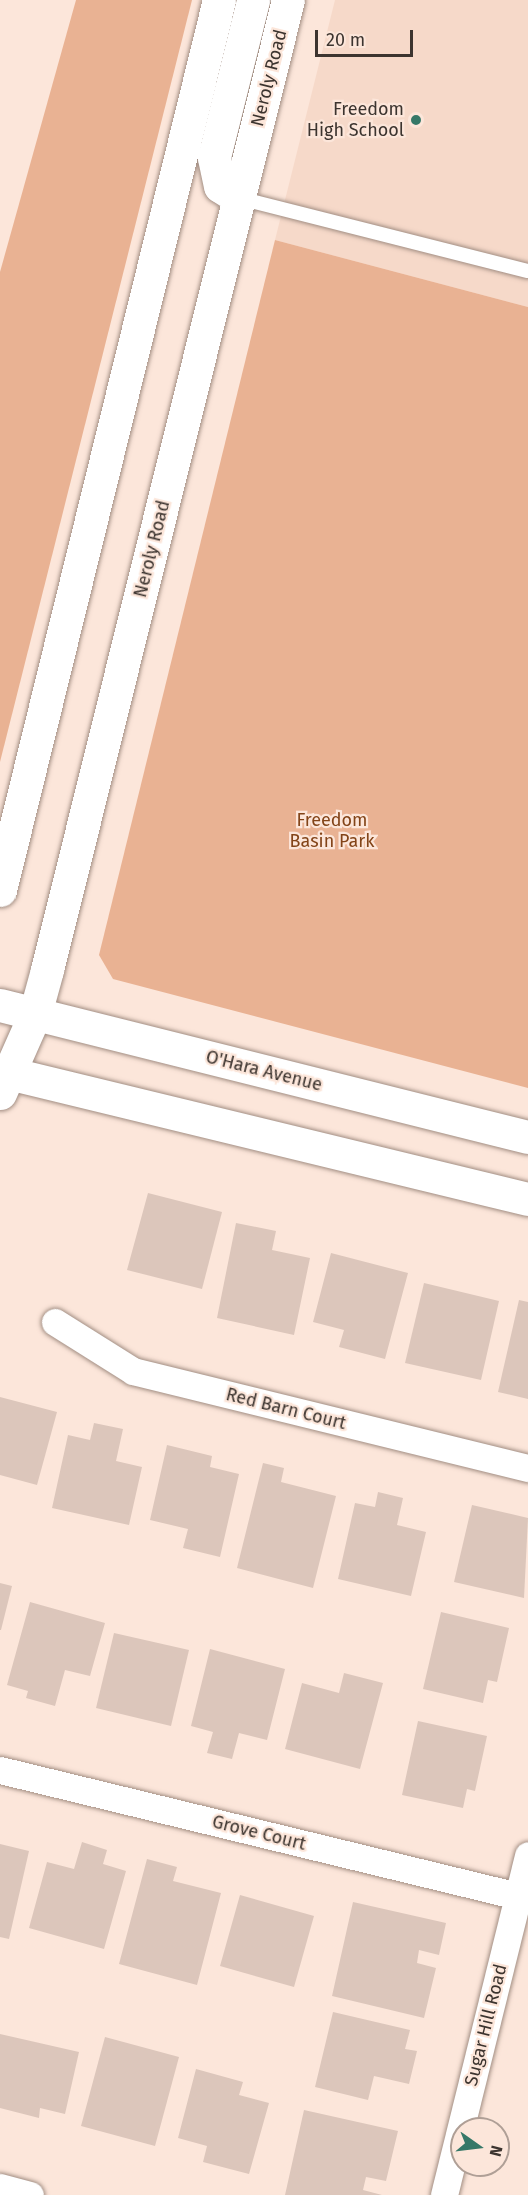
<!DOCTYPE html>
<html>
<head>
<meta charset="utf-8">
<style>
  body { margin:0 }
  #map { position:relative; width:528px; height:2195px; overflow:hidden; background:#fce6da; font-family:"Fira Sans",sans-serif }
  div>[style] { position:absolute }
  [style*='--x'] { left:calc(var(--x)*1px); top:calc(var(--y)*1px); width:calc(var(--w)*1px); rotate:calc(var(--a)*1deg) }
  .built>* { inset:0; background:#f6d9c9 }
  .green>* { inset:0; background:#e9b293 }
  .building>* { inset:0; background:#dcc6bb }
  .roads { filter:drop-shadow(0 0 2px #a28e83) drop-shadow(0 0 2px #a28e83) }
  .lane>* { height:14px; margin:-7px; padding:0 7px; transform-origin:7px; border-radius:7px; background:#fff }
  .street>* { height:27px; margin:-13.5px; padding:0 13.5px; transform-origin:13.5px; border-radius:13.5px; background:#fff }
  .secondary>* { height:33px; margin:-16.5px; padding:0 16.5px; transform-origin:16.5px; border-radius:16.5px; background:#fff }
  .dots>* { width:16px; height:16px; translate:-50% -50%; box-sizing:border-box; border:3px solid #fce6da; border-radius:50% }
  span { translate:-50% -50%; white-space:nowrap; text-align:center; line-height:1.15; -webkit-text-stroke:4.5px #fce6da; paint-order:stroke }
  .street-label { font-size:18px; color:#3c342f }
  .poi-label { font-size:18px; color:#3c342f }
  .right { translate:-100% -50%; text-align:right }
  .park-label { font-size:18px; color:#834418 }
  .north { position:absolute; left:450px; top:2117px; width:60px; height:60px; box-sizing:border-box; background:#fce6da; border:2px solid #af9f96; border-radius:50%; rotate:104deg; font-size:16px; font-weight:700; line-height:24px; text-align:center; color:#3c342f }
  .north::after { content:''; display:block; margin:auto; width:21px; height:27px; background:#367868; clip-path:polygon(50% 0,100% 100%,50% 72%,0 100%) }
  .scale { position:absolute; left:315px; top:30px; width:98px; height:27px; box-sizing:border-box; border:3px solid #3c342f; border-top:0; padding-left:8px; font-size:18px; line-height:21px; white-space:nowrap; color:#3c342f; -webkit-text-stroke:4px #fce6da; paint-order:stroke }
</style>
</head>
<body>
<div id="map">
  <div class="built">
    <i style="clip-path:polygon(335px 0,528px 0,528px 307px,275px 240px)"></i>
  </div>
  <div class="green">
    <i style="clip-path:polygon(76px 0,192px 0,0 762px,0 272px)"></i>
    <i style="clip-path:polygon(275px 240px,528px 307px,528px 1088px,113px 979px,99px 955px)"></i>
  </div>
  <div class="building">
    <i style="clip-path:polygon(148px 1193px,222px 1212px,202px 1289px,127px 1270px)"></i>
    <i style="clip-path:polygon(236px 1223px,276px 1231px,272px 1250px,310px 1258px,294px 1335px,217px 1318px)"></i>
    <i style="clip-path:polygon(331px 1253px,408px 1273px,385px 1359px,339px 1347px,344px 1330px,313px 1322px)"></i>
    <i style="clip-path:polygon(424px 1283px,499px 1301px,481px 1380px,405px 1363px)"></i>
    <i style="clip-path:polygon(519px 1300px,528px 1302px,528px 1399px,498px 1392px)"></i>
    <i style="clip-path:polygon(0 1397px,57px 1412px,37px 1485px,0 1475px)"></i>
    <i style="clip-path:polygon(94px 1423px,123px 1429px,116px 1461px,142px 1467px,129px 1525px,52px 1508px,68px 1435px,90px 1440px)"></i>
    <i style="clip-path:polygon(167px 1445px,212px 1456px,210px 1467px,239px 1474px,220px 1557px,183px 1548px,188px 1529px,150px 1520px)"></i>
    <i style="clip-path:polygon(263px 1463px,284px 1468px,281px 1482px,336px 1496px,313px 1588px,237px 1568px)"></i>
    <i style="clip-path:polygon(378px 1492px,403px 1498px,397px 1525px,426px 1532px,411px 1596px,338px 1579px,355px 1503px,375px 1507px)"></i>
    <i style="clip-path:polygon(472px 1505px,528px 1518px,524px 1598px,454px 1582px)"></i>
    <i style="clip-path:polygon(0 1583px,12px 1586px,1px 1630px,0 1630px)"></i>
    <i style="clip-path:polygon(30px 1602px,105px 1623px,90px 1676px,65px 1670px,55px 1706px,26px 1698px,28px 1691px,7px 1685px)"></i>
    <i style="clip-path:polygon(441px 1612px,509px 1628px,497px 1682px,488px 1680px,483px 1703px,423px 1689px)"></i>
    <i style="clip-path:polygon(114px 1633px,189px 1650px,171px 1726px,96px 1708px)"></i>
    <i style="clip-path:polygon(210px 1649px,285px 1669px,267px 1740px,239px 1733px,232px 1759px,207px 1753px,213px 1732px,191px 1726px)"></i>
    <i style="clip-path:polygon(344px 1673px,383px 1683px,360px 1769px,285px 1749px,302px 1683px,339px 1693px)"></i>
    <i style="clip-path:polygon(418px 1721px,487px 1736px,475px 1791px,467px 1789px,463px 1808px,402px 1795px)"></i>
    <i style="clip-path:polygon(82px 1842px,107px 1850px,103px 1864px,126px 1871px,104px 1949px,29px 1928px,47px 1862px,74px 1869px)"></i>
    <i style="clip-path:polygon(0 1844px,29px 1851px,9px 1939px,0 1937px)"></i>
    <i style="clip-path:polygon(147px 1859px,177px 1867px,173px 1881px,221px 1893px,197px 1985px,119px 1964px)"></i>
    <i style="clip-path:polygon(240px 1895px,314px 1916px,294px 1987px,220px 1966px)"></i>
    <i style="clip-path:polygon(353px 1902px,446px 1923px,439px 1955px,419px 1950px,417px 1963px,436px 1968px,424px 2018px,332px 1996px)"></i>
    <i style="clip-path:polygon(333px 2012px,410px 2030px,405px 2049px,417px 2051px,409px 2084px,374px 2076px,368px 2100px,315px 2087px)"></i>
    <i style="clip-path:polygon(0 2034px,79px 2052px,65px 2114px,40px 2108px,39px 2118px,0 2108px)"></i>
    <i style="clip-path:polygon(105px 2037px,179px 2057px,155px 2146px,81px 2126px)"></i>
    <i style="clip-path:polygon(196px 2069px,243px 2082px,239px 2095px,269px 2103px,249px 2174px,203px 2162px,207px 2146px,178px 2138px)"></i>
    <i style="clip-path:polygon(304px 2110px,398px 2131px,386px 2181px,366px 2177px,363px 2190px,382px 2195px,285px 2195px)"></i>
  </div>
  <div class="roads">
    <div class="lane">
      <i style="--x:239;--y:198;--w:298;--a:14.2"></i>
    </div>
    <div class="street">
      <i style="--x:55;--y:1322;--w:92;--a:32.1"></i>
      <i style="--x:133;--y:1371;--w:407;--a:13.8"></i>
      <i style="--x:0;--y:1770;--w:533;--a:13.67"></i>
      <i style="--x:0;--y:2187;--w:31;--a:15"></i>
      <i style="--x:444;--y:2195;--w:350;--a:-76.1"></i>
    </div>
    <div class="secondary">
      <i style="--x:239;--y:198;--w:22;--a:-148"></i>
      <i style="--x:220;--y:186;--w:30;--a:-102"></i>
      <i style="--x:214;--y:157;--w:162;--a:-76"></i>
      <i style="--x:0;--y:890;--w:917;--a:-76.18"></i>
      <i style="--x:0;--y:1005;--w:544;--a:14.04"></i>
      <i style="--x:0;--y:1071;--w:543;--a:13.63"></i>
      <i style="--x:0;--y:1093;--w:86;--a:-66.1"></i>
      <i style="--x:35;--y:1014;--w:46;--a:-74.7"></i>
      <i style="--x:47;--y:970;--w:999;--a:-76.05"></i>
    </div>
  </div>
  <div class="dots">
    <i style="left:416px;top:120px;background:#367868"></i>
  </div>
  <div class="street-label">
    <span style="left:269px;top:78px;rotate:-76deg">Neroly Road</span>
    <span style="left:152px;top:549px;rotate:-76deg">Neroly Road</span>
    <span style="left:264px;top:1071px;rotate:14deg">O'Hara Avenue</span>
    <span style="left:286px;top:1409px;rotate:14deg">Red Barn Court</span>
    <span style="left:259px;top:1833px;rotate:14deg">Grove Court</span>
    <span style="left:486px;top:2025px;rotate:-76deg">Sugar Hill Road</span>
  </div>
  <div class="poi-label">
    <span class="right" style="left:404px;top:120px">Freedom<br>High School</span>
  </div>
  <div class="park-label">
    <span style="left:332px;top:831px">Freedom<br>Basin Park</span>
  </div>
  <div class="north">N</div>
  <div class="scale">20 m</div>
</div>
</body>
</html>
